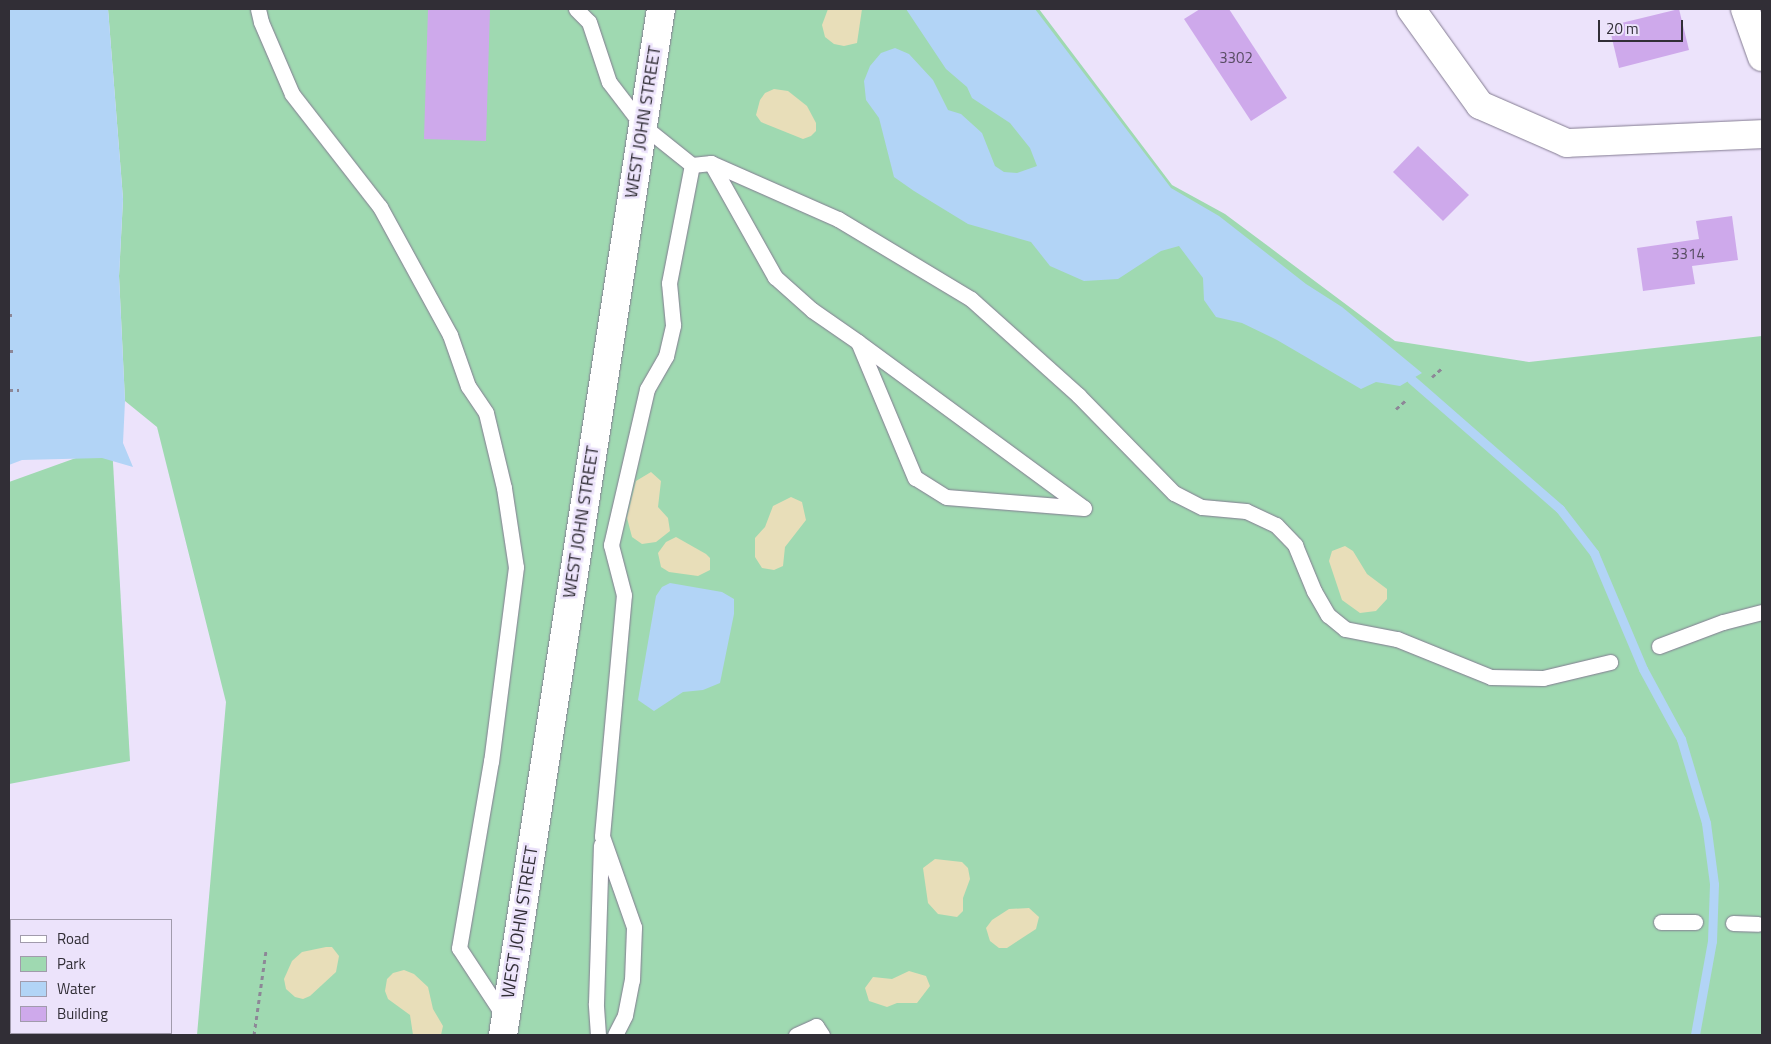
<!DOCTYPE html>
<html>
<head>
<meta charset="utf-8">
<style>
  body { margin:0 }
  #map { position:relative; width:1771px; height:1044px; overflow:hidden; background:#ece3fb; font-family:"Titillium Web",sans-serif }
  div>[style] { position:absolute }
  [style*='--x'] { left:calc(var(--x)*1px); top:calc(var(--y)*1px); width:calc(var(--w)*1px); rotate:calc(var(--a)*1deg) }
  .green>* { inset:0; background:#9fd9b1 }
  .sand>* { inset:0; background:#e8deb9 }
  .water>* { inset:0; background:#b2d4f6 }
  .stream>* { height:9px; margin:-4.5px; padding:0 4.5px; transform-origin:4.5px; border-radius:4.5px; background:#b2d4f6 }
  .building>* { inset:0; background:#cea9eb }
  .path>* { height:3px; margin-top:-1.5px; transform-origin:0; background:repeating-linear-gradient(90deg,#8d8797 0 4px,transparent 0 8px) }
  .roads { filter:drop-shadow(0 0 1px #837b91) drop-shadow(0 0 1px #837b91) }
  .lane>* { height:15px; margin:-7.5px; padding:0 7.5px; transform-origin:7.5px; border-radius:7.5px; background:#fff }
  .street>* { height:28px; margin:-14px; padding:0 14px; transform-origin:14px; border-radius:14px; background:#fff }
  span { translate:-50% -50%; white-space:nowrap; text-align:center; line-height:1.15; -webkit-text-stroke:5px #ece3fb; paint-order:stroke }
  .number-label { font-size:15px; color:#584d63 }
  .number-label span { -webkit-text-stroke-width:0 }
  .street-label { font-size:18px; color:#312e36 }
  .frame { position:absolute; inset:0; border:10px solid #312e36; pointer-events:none }
  .legend { position:absolute; left:10px; top:919px; width:162px; height:115px; box-sizing:border-box; background:#ece3fb; border:1px solid #a19bac; margin:0; padding:6px 9px; list-style:none; font-size:15px; color:#312e36 }
  .legend li { display:flex; align-items:center; gap:10px; height:25px }
  .legend b { width:25px; border:1px solid #a19bac }
  .scale { position:absolute; left:1598px; top:20px; width:85px; height:22px; box-sizing:border-box; border:2px solid #312e36; border-top:0; padding-left:6px; font-size:15px; line-height:18px; white-space:nowrap; color:#312e36; -webkit-text-stroke:4px #ece3fb; paint-order:stroke }
</style>
</head>
<body>
<div id="map">
  <div class="green">
    <i style="clip-path:polygon(108px 9px,1039px 9px,1172px 185px,1225px 214px,1395px 341px,1529px 362px,1762px 336px,1762px 1035px,197px 1035px,226px 702px,157px 427px,125px 401px,119px 276px,123px 199px)"></i>
    <i style="clip-path:polygon(112px 445px,130px 761px,9px 784px,9px 482px)"></i>
  </div>
  <div class="sand">
    <i style="clip-path:polygon(828px 9px,862px 9px,857px 43px,844px 46px,834px 44px,825px 37px,822px 25px)"></i>
    <i style="clip-path:polygon(774px 89px,788px 91px,807px 106px,816px 123px,816px 131px,811px 136px,803px 139px,761px 122px,756px 115px,760px 100px,765px 93px)"></i>
    <i style="clip-path:polygon(651px 472px,661px 481px,658px 507px,668px 518px,670px 531px,656px 542px,642px 544px,632px 537px,627px 518px,636px 481px)"></i>
    <i style="clip-path:polygon(791px 497px,802px 502px,806px 520px,785px 547px,783px 566px,774px 570px,762px 568px,755px 557px,755px 538px,765px 527px,773px 506px)"></i>
    <i style="clip-path:polygon(676px 537px,706px 554px,710px 558px,710px 570px,698px 576px,669px 572px,661px 567px,658px 553px,666px 542px)"></i>
    <i style="clip-path:polygon(1345px 546px,1353px 551px,1367px 574px,1387px 589px,1387px 599px,1376px 611px,1360px 613px,1342px 600px,1329px 561px,1332px 551px)"></i>
    <i style="clip-path:polygon(935px 859px,962px 862px,968px 868px,970px 879px,963px 898px,963px 911px,957px 917px,938px 914px,928px 903px,923px 868px)"></i>
    <i style="clip-path:polygon(1029px 908px,1039px 917px,1036px 929px,1007px 948px,999px 948px,990px 941px,986px 928px,992px 920px,1009px 909px)"></i>
    <i style="clip-path:polygon(326px 947px,332px 947px,339px 956px,336px 972px,310px 996px,303px 999px,295px 997px,286px 989px,284px 979px,292px 961px,302px 952px)"></i>
    <i style="clip-path:polygon(404px 970px,414px 974px,428px 987px,433px 1009px,443px 1026px,441px 1035px,413px 1035px,410px 1015px,388px 999px,385px 991px,387px 979px,393px 973px)"></i>
    <i style="clip-path:polygon(909px 971px,926px 976px,930px 986px,917px 1003px,897px 1003px,887px 1007px,869px 1001px,865px 988px,873px 977px,892px 979px)"></i>
  </div>
  <div class="water">
    <i style="clip-path:polygon(9px 9px,108px 9px,123px 199px,119px 276px,125px 401px,123px 443px,133px 467px,102px 458px,22px 460px,9px 465px)"></i>
    <i style="clip-path:polygon(906px 9px,1035px 9px,1171px 188px,1219px 216px,1306px 284px,1342px 307px,1422px 373px,1400px 386px,1376px 382px,1361px 389px,1277px 340px,1242px 323px,1216px 317px,1204px 300px,1203px 278px,1179px 246px,1161px 251px,1118px 279px,1084px 281px,1050px 266px,1031px 242px,968px 224px,914px 191px,894px 177px,879px 118px,866px 100px,864px 81px,870px 66px,881px 53px,895px 48px,909px 54px,933px 80px,948px 110px,961px 114px,982px 133px,995px 166px,1004px 172px,1017px 173px,1037px 166px,1030px 148px,1010px 123px,972px 98px,967px 87px,946px 69px)"></i>
    <i style="clip-path:polygon(670px 583px,722px 592px,734px 599px,734px 614px,720px 683px,703px 690px,683px 692px,654px 711px,638px 700px,656px 596px,662px 587px)"></i>
  </div>
  <div class="stream">
    <i style="--x:1411;--y:379;--w:198;--a:41.1"></i>
    <i style="--x:1560;--y:509;--w:56;--a:52.3"></i>
    <i style="--x:1594;--y:553;--w:126;--a:67.1"></i>
    <i style="--x:1643;--y:669;--w:80;--a:61.5"></i>
    <i style="--x:1681;--y:739;--w:88;--a:73.4"></i>
    <i style="--x:1706;--y:823;--w:62;--a:82.5"></i>
    <i style="--x:1714;--y:884;--w:57;--a:92"></i>
    <i style="--x:1712;--y:941;--w:96;--a:100.3"></i>
  </div>
  <div class="building">
    <i style="clip-path:polygon(428px 9px,490px 9px,486px 141px,424px 139px)"></i>
    <i style="clip-path:polygon(1200px 9px,1229px 9px,1287px 98px,1251px 121px,1184px 19px)"></i>
    <i style="clip-path:polygon(1679px 9px,1689px 50px,1619px 68px,1609px 26px)"></i>
    <i style="clip-path:polygon(1418px 146px,1469px 195px,1443px 221px,1393px 172px)"></i>
    <i style="clip-path:polygon(1732px 216px,1738px 260px,1692px 266px,1695px 284px,1643px 291px,1637px 248px,1699px 239px,1696px 221px)"></i>
  </div>
  <div class="path">
    <i style="--x:9;--y:315;--w:3;--a:0"></i>
    <i style="--x:9;--y:351;--w:7;--a:0"></i>
    <i style="--x:1432;--y:377;--w:13;--a:-42"></i>
    <i style="--x:9;--y:390;--w:10;--a:0"></i>
    <i style="--x:1396;--y:409;--w:13;--a:-42"></i>
    <i style="--x:254;--y:1035;--w:85;--a:-81.9"></i>
  </div>
  <div class="roads">
    <div class="lane">
      <i style="--x:258;--y:9;--w:13;--a:77"></i>
      <i style="--x:261;--y:22;--w:78;--a:66.7"></i>
      <i style="--x:292;--y:94;--w:143;--a:52.1"></i>
      <i style="--x:380;--y:207;--w:146;--a:61.3"></i>
      <i style="--x:450;--y:335;--w:54;--a:70.6"></i>
      <i style="--x:468;--y:386;--w:32;--a:56"></i>
      <i style="--x:486;--y:413;--w:77;--a:76.5"></i>
      <i style="--x:504;--y:488;--w:80;--a:81.4"></i>
      <i style="--x:516;--y:567;--w:196;--a:97.3"></i>
      <i style="--x:491;--y:761;--w:190;--a:99.7"></i>
      <i style="--x:459;--y:948;--w:84;--a:56.7"></i>
      <i style="--x:576;--y:9;--w:18;--a:45"></i>
      <i style="--x:589;--y:22;--w:63;--a:71.6"></i>
      <i style="--x:609;--y:82;--w:54;--a:52.5"></i>
      <i style="--x:642;--y:125;--w:64;--a:38.7"></i>
      <i style="--x:692;--y:165;--w:19;--a:-6"></i>
      <i style="--x:711;--y:163;--w:139;--a:23.8"></i>
      <i style="--x:838;--y:219;--w:155;--a:31"></i>
      <i style="--x:971;--y:299;--w:144;--a:41.9"></i>
      <i style="--x:1078;--y:395;--w:137;--a:45.6"></i>
      <i style="--x:1174;--y:493;--w:31;--a:27"></i>
      <i style="--x:1202;--y:507;--w:44;--a:5.2"></i>
      <i style="--x:1246;--y:511;--w:33;--a:25"></i>
      <i style="--x:1276;--y:525;--w:28;--a:46"></i>
      <i style="--x:1295;--y:545;--w:50;--a:67.6"></i>
      <i style="--x:1314;--y:591;--w:28;--a:60"></i>
      <i style="--x:1328;--y:615;--w:22;--a:39"></i>
      <i style="--x:1345;--y:629;--w:53;--a:10.9"></i>
      <i style="--x:1397;--y:639;--w:101;--a:22"></i>
      <i style="--x:1491;--y:677;--w:52;--a:1.1"></i>
      <i style="--x:1543;--y:678;--w:69;--a:-13.4"></i>
      <i style="--x:711;--y:163;--w:131;--a:60.7"></i>
      <i style="--x:775;--y:277;--w:50;--a:41.7"></i>
      <i style="--x:812;--y:310;--w:56;--a:34.8"></i>
      <i style="--x:858;--y:342;--w:280;--a:36.3"></i>
      <i style="--x:1084;--y:508;--w:138;--a:-175.4"></i>
      <i style="--x:946;--y:497;--w:36;--a:-148"></i>
      <i style="--x:915;--y:478;--w:147;--a:-112.7"></i>
      <i style="--x:1659;--y:646;--w:68;--a:-20.6"></i>
      <i style="--x:1723;--y:622;--w:40;--a:-14.4"></i>
      <i style="--x:1661;--y:922;--w:34;--a:0"></i>
      <i style="--x:1733;--y:923;--w:25;--a:2"></i>
      <i style="--x:598;--y:1035;--w:32;--a:-94"></i>
      <i style="--x:596;--y:1003;--w:158;--a:-88.2"></i>
      <i style="--x:615;--y:1035;--w:22;--a:-63"></i>
      <i style="--x:625;--y:1015;--w:36;--a:-79"></i>
      <i style="--x:632;--y:980;--w:53;--a:-87.8"></i>
      <i style="--x:634;--y:927;--w:96;--a:-109.4"></i>
      <i style="--x:602;--y:836;--w:242;--a:-84.8"></i>
      <i style="--x:624;--y:595;--w:52;--a:-104.6"></i>
      <i style="--x:611;--y:545;--w:160;--a:-77"></i>
      <i style="--x:647;--y:389;--w:38;--a:-60"></i>
      <i style="--x:666;--y:356;--w:32;--a:-77"></i>
      <i style="--x:673;--y:325;--w:42;--a:-95.4"></i>
      <i style="--x:669;--y:283;--w:120;--a:-79"></i>
      <i style="--x:796;--y:1035;--w:22;--a:-24"></i>
      <i style="--x:816;--y:1026;--w:11;--a:56"></i>
    </div>
    <div class="street">
      <i style="--x:1411;--y:9;--w:118;--a:54.3"></i>
      <i style="--x:1480;--y:105;--w:95;--a:23.6"></i>
      <i style="--x:1567;--y:143;--w:195;--a:-2.6"></i>
      <i style="--x:1745;--y:9;--w:51;--a:70.5"></i>
      <i style="--x:503;--y:1035;--w:1038;--a:-81.25"></i>
    </div>
  </div>
  <div class="number-label">
    <span style="left:1236px;top:58px">3302</span>
    <span style="left:1688px;top:254px">3314</span>
  </div>
  <div class="street-label">
    <span style="left:643px;top:122px;rotate:-81deg">WEST JOHN STREET</span>
    <span style="left:581px;top:522px;rotate:-81deg">WEST JOHN STREET</span>
    <span style="left:520px;top:922px;rotate:-81deg">WEST JOHN STREET</span>
  </div>
  <div class="frame"></div>
  <ul class="legend">
  <li><b style="height:6px;background:#fff"></b>Road</li>
  <li><b style="height:14px;background:#9fd9b1"></b>Park</li>
  <li><b style="height:14px;background:#b2d4f6"></b>Water</li>
  <li><b style="height:14px;background:#cea9eb"></b>Building</li>
  </ul>
  <div class="scale">20 m</div>
</div>
</body>
</html>
